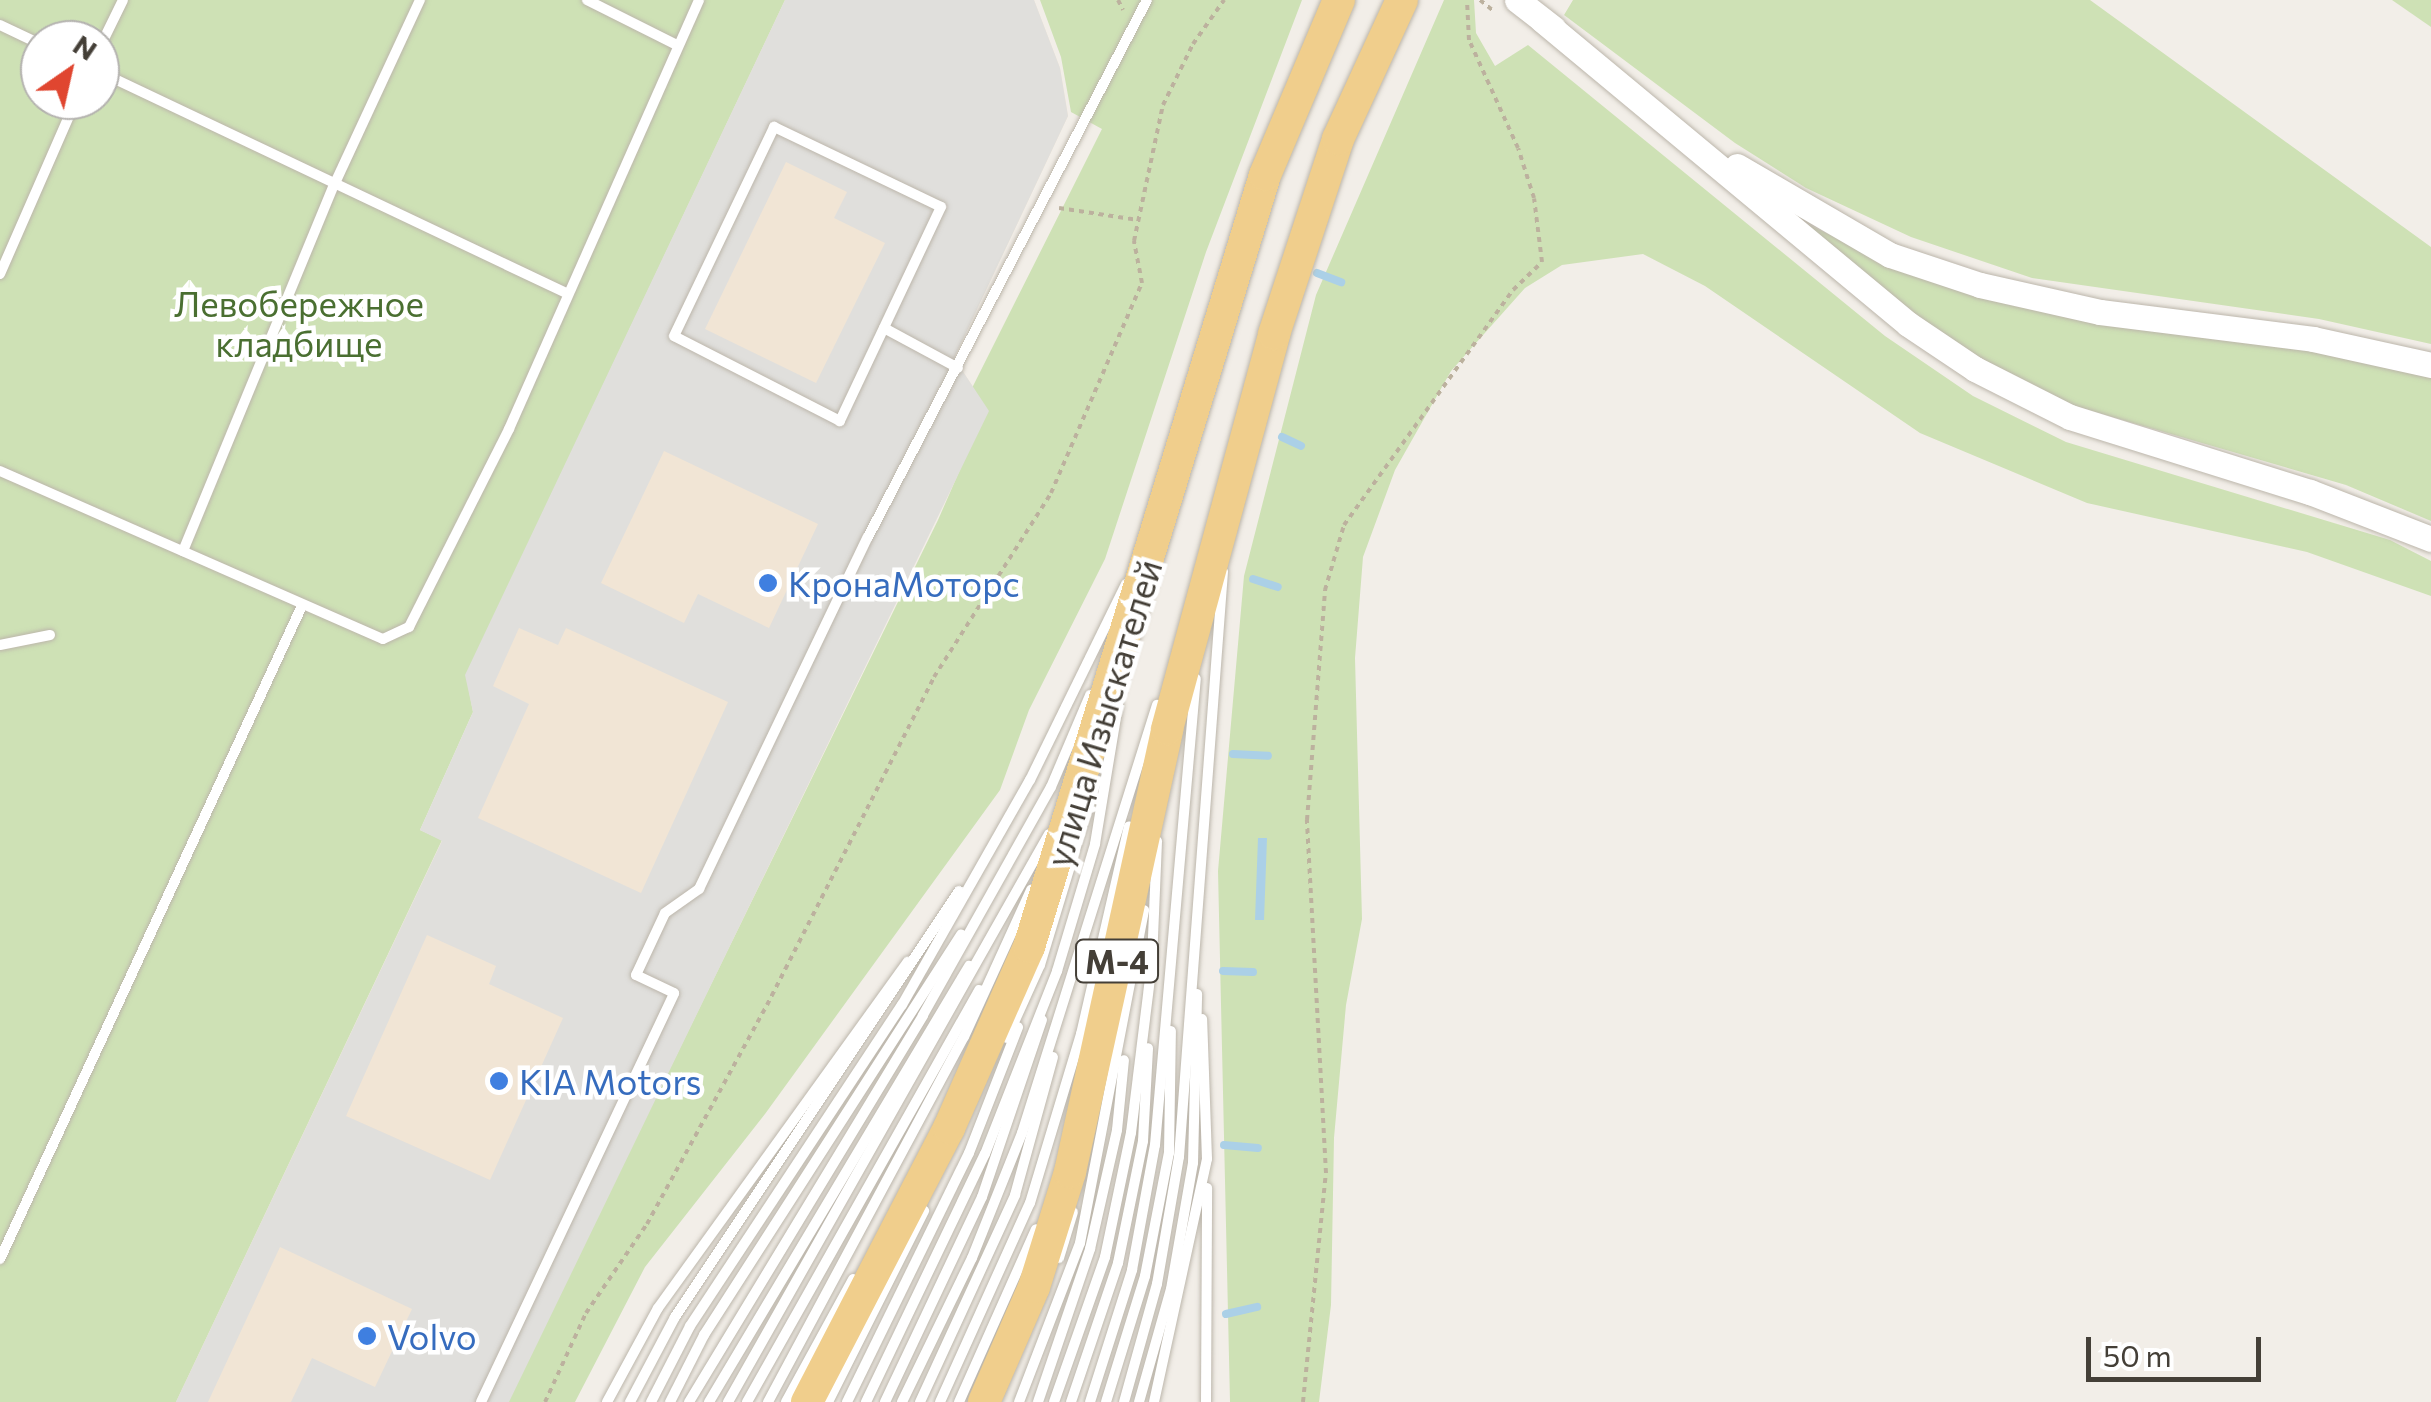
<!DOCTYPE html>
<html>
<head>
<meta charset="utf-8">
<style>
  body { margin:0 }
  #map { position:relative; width:2431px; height:1402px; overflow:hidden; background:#f2eee8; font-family:Commissioner,sans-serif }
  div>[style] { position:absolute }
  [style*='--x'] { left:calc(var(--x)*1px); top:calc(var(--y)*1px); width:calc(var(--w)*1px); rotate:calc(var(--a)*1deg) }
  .commercial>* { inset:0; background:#f1e5d5 }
  .green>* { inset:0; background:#cee1b5 }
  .parking>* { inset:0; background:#e0dfdc }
  .water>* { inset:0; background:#abd0e7 }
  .stream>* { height:8px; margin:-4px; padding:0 4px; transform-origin:4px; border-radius:4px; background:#abd0e7 }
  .path>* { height:4px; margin-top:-2px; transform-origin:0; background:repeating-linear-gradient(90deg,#bcb19e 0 5px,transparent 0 10px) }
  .roads { filter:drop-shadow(0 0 2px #bcb6ab) drop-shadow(0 0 2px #bcb6ab) }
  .service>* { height:10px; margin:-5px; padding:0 5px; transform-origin:5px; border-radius:5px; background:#fff }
  .tertiary>* { height:25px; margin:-12.5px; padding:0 12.5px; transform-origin:12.5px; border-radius:12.5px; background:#fff }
  .trunk>* { height:32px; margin:-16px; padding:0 16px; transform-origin:16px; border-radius:16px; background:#f0ce8c }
  .dots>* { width:28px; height:28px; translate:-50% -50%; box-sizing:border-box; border:5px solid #fff; border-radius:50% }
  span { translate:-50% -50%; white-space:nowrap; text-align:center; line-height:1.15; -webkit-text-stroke:9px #fff; paint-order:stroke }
  .shield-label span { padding:2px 8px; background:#fff; border:2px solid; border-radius:8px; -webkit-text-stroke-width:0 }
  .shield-label { font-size:32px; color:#443f37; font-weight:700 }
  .park-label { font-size:35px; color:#4a6f31 }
  .shop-label { font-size:35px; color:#366cbe }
  .left { translate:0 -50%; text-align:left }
  .street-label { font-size:35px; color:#443f37 }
  .north { position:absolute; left:20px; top:20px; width:100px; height:100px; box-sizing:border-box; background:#fff; border:2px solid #b4b2af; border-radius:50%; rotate:34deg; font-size:28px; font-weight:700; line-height:40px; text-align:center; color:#443f37 }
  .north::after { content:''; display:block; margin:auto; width:35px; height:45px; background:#e04630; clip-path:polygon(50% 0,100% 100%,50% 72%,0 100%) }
  .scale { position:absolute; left:2086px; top:1337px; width:175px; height:45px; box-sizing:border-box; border:5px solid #443f37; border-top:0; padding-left:12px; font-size:30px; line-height:35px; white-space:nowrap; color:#443f37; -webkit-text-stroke:8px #fff; paint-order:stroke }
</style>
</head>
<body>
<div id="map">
  <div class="commercial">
    <i style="clip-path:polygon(785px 0,1034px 0,1060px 68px,1068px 116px,954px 358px,989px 411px,509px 1402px,176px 1402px,442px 841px,473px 712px,465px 675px)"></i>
  </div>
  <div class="green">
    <i style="clip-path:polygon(evenodd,0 0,785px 0,466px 675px,473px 712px,420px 830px,442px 840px,176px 1402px,0 1402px,0 0,40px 40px,100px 40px,100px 100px,40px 100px,40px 40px)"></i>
    <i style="clip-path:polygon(1040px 0,1302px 0,1206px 252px,1105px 559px,1029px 710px,1000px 790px,765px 1114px,645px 1267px,575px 1402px,507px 1402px,938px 520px,980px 424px,969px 394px,1102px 129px,1071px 112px,1061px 57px)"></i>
    <i style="clip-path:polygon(1444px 0,1474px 0,1476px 33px,1495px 66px,1528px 45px,1885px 336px,1973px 396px,2066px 442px,2390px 540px,2431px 561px,2431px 596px,2307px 552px,2087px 503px,1920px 433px,1705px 286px,1643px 254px,1562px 265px,1525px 288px,1451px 371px,1395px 470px,1363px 557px,1355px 658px,1362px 919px,1346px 1005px,1334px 1138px,1331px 1305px,1319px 1402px,1230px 1402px,1218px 871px,1244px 576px,1316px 295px)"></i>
    <i style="clip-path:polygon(1573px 0,2090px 0,2431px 247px,2431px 344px,2319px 319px,2032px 278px,1911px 237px,1806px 188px,1735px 143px,1564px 15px)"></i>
    <i style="clip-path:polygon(2392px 0,2431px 0,2431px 27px)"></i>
    <i style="clip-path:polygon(1795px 218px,1851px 245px,2431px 378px,2431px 521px,2346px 485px,2047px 398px,1923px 325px)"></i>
  </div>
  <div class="parking">
    <i style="clip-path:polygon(evenodd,785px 0,1034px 0,1060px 68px,1068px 116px,954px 358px,989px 411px,509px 1402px,291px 1402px,312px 1358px,375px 1387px,412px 1309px,280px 1247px,208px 1402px,176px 1402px,442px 841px,420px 830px,473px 712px,465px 675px,785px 0,786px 162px,847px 192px,834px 218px,885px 243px,816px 383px,705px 329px,786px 162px,785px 0,664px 451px,818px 524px,769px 628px,698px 594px,684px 623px,601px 583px,664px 451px,785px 0,519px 628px,558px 645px,566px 628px,728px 702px,641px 893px,478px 818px,529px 704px,493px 686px,519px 628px,785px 0,427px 935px,496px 966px,489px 984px,563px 1018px,490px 1180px,346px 1116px,427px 935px)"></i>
  </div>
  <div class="water">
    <i style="clip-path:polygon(1258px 838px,1267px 838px,1264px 920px,1255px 920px)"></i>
  </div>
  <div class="stream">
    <i style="--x:1317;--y:273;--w:26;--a:21"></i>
    <i style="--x:1282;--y:437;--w:21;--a:25"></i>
    <i style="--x:1253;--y:579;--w:26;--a:18"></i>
    <i style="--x:1233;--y:754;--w:35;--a:3"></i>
    <i style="--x:1223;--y:971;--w:30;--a:2"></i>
    <i style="--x:1224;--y:1145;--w:34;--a:5"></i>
    <i style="--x:1226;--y:1314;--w:32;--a:-13"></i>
  </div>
  <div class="path">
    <i style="--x:1118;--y:0;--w:11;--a:63"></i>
    <i style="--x:1480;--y:0;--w:19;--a:39"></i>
    <i style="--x:1059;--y:208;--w:80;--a:8.6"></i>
    <i style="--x:545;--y:1402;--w:98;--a:-65.3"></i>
    <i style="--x:586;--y:1313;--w:108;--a:-55.6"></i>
    <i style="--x:647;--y:1224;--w:250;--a:-61.3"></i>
    <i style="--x:767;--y:1005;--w:368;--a:-63"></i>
    <i style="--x:934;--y:677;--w:218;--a:-57.5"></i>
    <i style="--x:1051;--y:493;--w:229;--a:-66.6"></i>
    <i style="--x:1142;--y:283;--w:43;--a:-100.8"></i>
    <i style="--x:1134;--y:241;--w:139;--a:-78"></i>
    <i style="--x:1163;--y:105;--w:68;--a:-63.8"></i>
    <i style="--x:1193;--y:44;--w:54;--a:-54.8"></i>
    <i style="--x:1303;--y:1402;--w:230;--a:-84.3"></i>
    <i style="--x:1326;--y:1173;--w:354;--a:-93.1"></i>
    <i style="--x:1307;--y:820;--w:231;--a:-85.5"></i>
    <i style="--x:1325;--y:590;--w:68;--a:-73.7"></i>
    <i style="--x:1344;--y:525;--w:289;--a:-54.3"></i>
    <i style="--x:1513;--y:290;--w:40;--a:-44"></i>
    <i style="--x:1542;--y:262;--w:64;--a:-97.1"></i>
    <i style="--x:1534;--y:198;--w:52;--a:-107.7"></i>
    <i style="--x:1518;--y:148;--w:119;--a:-114.4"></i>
    <i style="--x:1469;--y:40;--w:40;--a:-92.9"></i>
  </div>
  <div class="roads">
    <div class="service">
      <i style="--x:587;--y:0;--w:101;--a:26.6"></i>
      <i style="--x:0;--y:25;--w:44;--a:25.4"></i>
      <i style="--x:100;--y:47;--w:52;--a:-63.9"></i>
      <i style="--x:100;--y:72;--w:516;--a:25.37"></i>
      <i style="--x:774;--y:127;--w:185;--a:25.6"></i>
      <i style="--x:941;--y:207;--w:237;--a:115.3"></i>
      <i style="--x:840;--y:421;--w:186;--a:-152.9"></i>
      <i style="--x:674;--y:336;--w:232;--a:-64.4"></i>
      <i style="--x:0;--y:274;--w:190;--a:-66.4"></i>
      <i style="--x:884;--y:328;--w:84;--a:28.4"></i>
      <i style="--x:0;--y:471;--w:418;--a:23.7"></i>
      <i style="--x:383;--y:639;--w:29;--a:-25"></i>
      <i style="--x:409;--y:627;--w:222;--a:-63.2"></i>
      <i style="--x:509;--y:429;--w:469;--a:-66.1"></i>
      <i style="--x:183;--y:551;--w:398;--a:-67.6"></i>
      <i style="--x:335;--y:183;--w:202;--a:-65.1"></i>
      <i style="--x:0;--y:645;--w:51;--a:-11.3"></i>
      <i style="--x:1007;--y:1038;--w:80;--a:-65.7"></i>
      <i style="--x:1040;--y:965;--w:192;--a:-73.1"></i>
      <i style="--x:1059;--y:1258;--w:48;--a:-73.1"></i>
      <i style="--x:0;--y:1259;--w:717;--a:-65.19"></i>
      <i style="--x:481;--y:1402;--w:452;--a:-64.7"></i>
      <i style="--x:674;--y:993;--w:42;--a:-154.7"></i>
      <i style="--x:636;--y:975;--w:68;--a:-64.9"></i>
      <i style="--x:665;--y:913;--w:42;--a:-35.2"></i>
      <i style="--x:699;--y:889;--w:390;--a:-64.4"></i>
      <i style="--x:868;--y:537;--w:605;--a:-62.55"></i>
      <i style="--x:607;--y:1402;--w:107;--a:-61.5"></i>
      <i style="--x:658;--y:1308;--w:427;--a:-54.2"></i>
      <i style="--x:630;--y:1402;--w:96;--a:-62.1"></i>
      <i style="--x:675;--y:1317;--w:512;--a:-56.31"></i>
      <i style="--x:651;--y:1402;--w:85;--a:-62.8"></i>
      <i style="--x:690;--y:1326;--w:385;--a:-56.6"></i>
      <i style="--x:902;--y:1005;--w:259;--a:-60.4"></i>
      <i style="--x:1030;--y:780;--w:218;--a:-63.9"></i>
      <i style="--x:670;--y:1402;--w:75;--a:-63.1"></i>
      <i style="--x:704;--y:1335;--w:476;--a:-57.3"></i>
      <i style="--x:689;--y:1402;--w:452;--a:-58.8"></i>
      <i style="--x:923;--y:1015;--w:261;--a:-60.7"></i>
      <i style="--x:1051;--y:787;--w:100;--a:-67"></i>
      <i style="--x:709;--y:1402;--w:508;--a:-59.19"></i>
      <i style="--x:728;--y:1402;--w:652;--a:-60.53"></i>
      <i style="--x:747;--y:1402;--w:473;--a:-60.6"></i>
      <i style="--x:768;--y:1402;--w:414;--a:-61.8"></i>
      <i style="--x:964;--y:1037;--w:162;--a:-65.5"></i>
      <i style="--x:786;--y:1402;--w:140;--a:-61.4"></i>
      <i style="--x:828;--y:1402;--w:214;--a:-63.3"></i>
      <i style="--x:847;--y:1402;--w:277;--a:-63.9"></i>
      <i style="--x:969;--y:1153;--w:135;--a:-68.7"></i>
      <i style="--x:866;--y:1402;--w:275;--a:-64.4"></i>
      <i style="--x:985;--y:1154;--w:197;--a:-68.5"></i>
      <i style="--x:1057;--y:971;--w:133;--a:-73.3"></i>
      <i style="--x:1095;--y:844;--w:141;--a:-80.6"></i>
      <i style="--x:885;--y:1402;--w:227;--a:-64.7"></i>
      <i style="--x:982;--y:1197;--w:187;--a:-71.3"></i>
      <i style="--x:902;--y:1402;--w:160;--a:-64.1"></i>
      <i style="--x:972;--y:1258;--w:135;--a:-68.2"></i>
      <i style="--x:1022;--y:1133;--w:449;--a:-72.5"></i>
      <i style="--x:920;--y:1402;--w:228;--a:-65.3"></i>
      <i style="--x:1015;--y:1195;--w:143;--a:-74.6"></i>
      <i style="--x:940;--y:1402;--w:218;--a:-65.7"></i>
      <i style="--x:1030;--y:1203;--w:177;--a:-73.2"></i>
      <i style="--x:1081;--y:1034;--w:213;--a:-77"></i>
      <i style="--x:959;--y:1402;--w:189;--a:-66"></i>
      <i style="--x:1019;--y:1402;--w:170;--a:-69"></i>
      <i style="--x:1080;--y:1243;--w:339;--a:-79.1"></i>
      <i style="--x:1038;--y:1402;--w:162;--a:-71.2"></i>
      <i style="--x:1090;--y:1249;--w:122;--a:-77.2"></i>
      <i style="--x:1117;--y:1130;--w:70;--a:-84.3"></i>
      <i style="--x:1054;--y:1402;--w:154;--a:-70.6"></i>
      <i style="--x:1105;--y:1257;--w:127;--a:-78.2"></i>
      <i style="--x:1131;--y:1133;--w:173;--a:-83"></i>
      <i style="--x:1152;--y:961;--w:120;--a:-87.6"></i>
      <i style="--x:1071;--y:1402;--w:147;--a:-71.3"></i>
      <i style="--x:1118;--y:1263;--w:125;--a:-78.4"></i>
      <i style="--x:1143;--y:1141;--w:93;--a:-86.9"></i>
      <i style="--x:1090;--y:1402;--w:139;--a:-72.3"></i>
      <i style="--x:1132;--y:1270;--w:127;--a:-79.6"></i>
      <i style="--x:1155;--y:1145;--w:468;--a:-85"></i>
      <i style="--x:1106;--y:1402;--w:132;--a:-72.8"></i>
      <i style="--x:1145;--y:1276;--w:125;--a:-79"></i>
      <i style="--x:1169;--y:1153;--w:122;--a:-89.1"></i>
      <i style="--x:1124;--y:1402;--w:123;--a:-74.4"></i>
      <i style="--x:1157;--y:1284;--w:129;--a:-80.2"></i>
      <i style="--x:1179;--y:1157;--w:587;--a:-85.7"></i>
      <i style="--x:1139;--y:1402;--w:117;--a:-74.2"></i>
      <i style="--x:1171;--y:1289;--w:128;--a:-80.1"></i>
      <i style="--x:1193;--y:1163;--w:169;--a:-88.6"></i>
      <i style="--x:1154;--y:1402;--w:249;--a:-77.7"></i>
      <i style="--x:1207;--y:1159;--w:140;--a:-92"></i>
      <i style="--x:1206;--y:1402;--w:214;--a:-89.7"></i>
    </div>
    <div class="tertiary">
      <i style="--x:1517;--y:0;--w:46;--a:37.9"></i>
      <i style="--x:1542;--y:20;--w:476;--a:39.7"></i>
      <i style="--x:1908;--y:324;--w:81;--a:33.9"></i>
      <i style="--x:1975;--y:369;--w:106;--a:26.8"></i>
      <i style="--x:2070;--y:417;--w:251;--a:17.4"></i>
      <i style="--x:2310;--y:492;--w:130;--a:21.2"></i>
      <i style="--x:1737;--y:166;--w:177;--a:30.2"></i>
      <i style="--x:1890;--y:255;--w:95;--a:18.4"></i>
      <i style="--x:1980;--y:285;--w:123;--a:12.7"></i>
      <i style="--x:2100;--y:312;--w:215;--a:7.2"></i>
      <i style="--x:2313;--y:339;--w:121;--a:12.4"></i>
    </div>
    <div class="trunk">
      <i style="--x:807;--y:1402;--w:309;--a:-62.6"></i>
      <i style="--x:949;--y:1128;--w:198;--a:-66.2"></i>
      <i style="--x:1029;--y:947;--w:807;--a:-73"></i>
      <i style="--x:1265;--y:175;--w:190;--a:-67.1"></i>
      <i style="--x:984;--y:1402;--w:125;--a:-66.5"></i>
      <i style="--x:1034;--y:1287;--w:121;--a:-72.6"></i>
      <i style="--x:1070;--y:1172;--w:453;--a:-77.6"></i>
      <i style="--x:1167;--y:729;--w:409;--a:-74.8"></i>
      <i style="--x:1274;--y:334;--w:205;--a:-71.8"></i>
      <i style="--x:1338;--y:139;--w:153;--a:-65.3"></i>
    </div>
  </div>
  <div class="dots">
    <i style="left:768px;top:583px;background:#3f7fe0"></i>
    <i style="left:499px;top:1081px;background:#3f7fe0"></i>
    <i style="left:367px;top:1336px;background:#3f7fe0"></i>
  </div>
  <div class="shield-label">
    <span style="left:1117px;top:961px">М-4</span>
  </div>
  <div class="park-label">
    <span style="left:299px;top:323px">Левобережное<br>кладбище</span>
  </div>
  <div class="shop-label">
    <span class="left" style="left:788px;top:583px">КронаМоторс</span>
    <span class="left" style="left:519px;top:1081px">KIA Motors</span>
    <span class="left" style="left:387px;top:1336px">Volvo</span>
  </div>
  <div class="street-label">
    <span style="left:1103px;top:713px;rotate:-73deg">улица Изыскателей</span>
  </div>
  <div class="north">N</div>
  <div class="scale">50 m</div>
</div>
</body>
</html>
